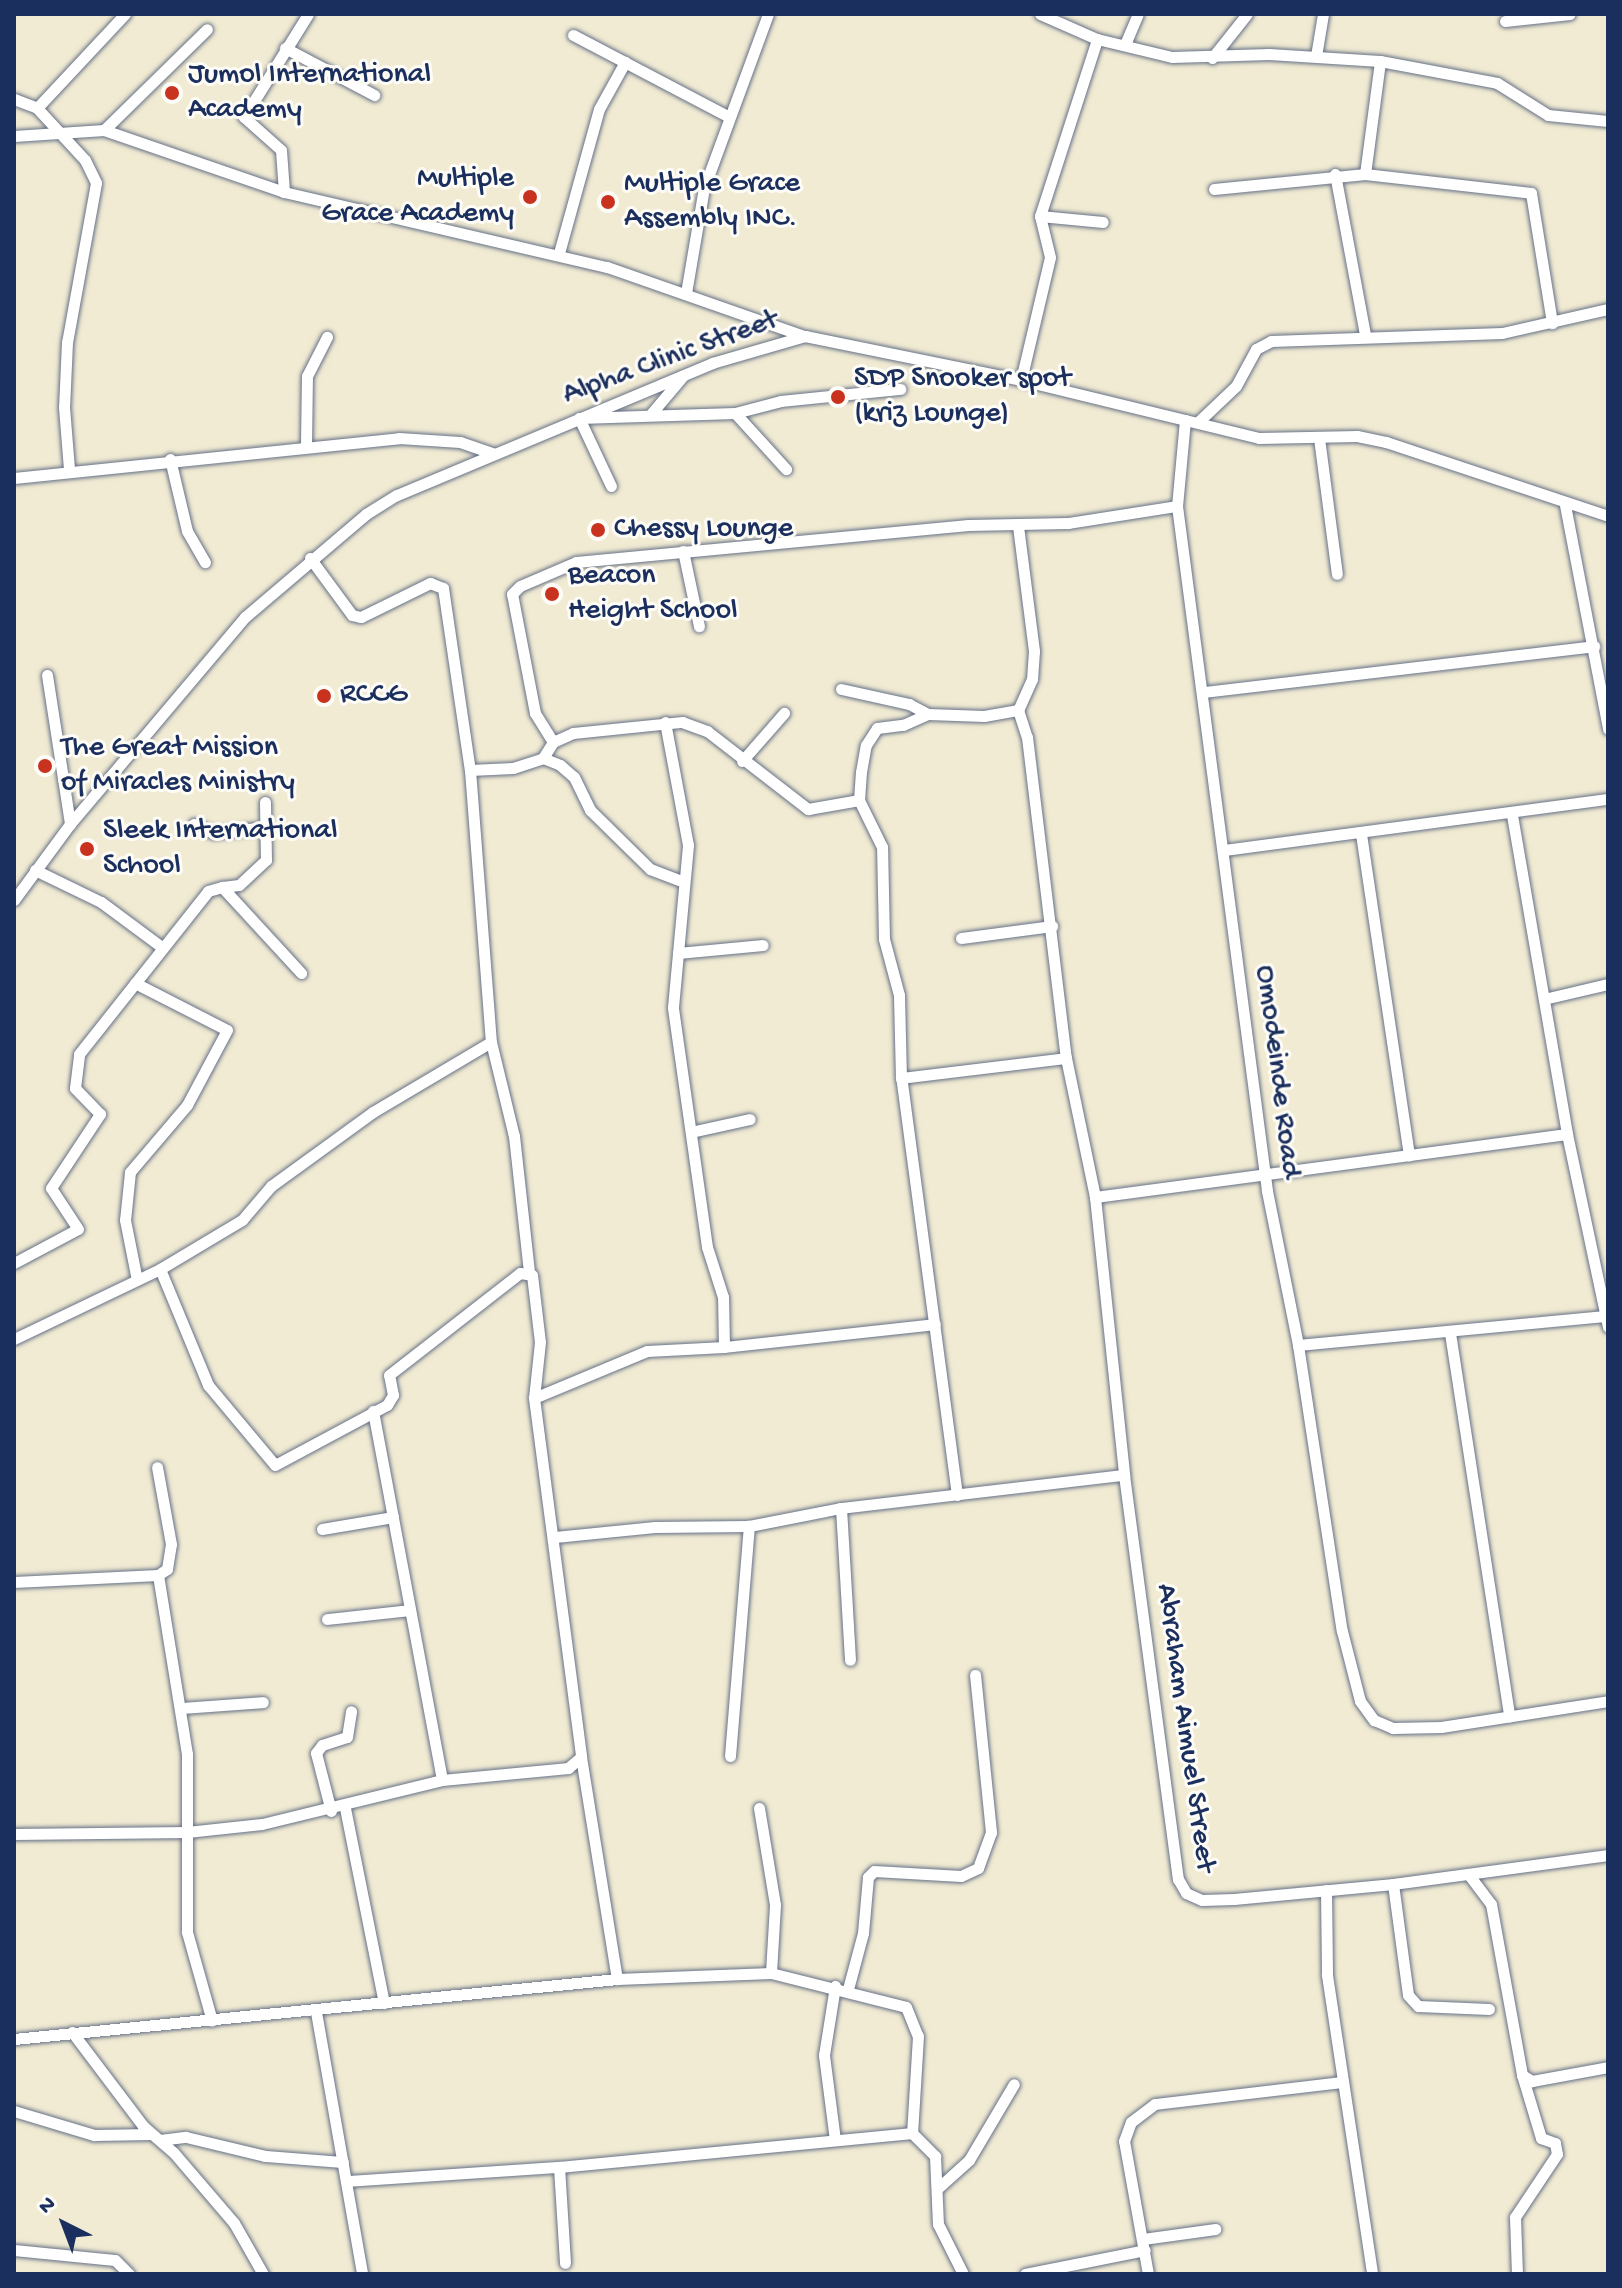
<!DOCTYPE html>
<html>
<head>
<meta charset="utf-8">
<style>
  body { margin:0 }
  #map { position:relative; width:1622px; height:2288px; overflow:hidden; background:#f1ebd3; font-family:"Gochi Hand",sans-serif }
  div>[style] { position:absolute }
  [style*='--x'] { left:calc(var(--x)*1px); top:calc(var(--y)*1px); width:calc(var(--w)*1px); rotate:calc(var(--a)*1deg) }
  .roads { filter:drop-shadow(0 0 2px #667187) drop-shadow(0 0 2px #667187) }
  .street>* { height:11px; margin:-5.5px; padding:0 5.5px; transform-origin:5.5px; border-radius:5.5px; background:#fff }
  .dots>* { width:22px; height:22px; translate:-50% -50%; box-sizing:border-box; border:4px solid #fdfcf7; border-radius:50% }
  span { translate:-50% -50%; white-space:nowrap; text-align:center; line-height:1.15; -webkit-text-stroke:6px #fdfcf7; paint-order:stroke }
  .poi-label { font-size:30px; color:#1b2f5e }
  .left { translate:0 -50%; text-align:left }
  .right { translate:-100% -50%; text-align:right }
  .street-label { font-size:30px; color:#1b2f5e }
  .frame { position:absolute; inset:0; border:16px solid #1b2f5e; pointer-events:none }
  .north { position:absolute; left:24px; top:2184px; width:80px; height:80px; -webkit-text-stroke:6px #fdfcf7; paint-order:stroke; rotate:318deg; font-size:22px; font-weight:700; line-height:32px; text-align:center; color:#1b2f5e }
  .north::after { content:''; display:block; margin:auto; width:28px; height:36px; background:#1b2f5e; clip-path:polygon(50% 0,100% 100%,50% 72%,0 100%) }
</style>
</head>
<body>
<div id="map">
  <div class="roads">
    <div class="street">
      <i style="--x:1040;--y:14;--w:62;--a:23.7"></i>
      <i style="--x:1097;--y:39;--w:77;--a:13.5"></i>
      <i style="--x:1172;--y:57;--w:97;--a:-1.8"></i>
      <i style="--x:1269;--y:54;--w:111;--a:3.6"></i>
      <i style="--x:1380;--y:61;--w:119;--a:10.6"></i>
      <i style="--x:1497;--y:83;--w:60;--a:32.1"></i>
      <i style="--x:1548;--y:115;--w:60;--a:5.7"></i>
      <i style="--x:1505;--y:21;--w:65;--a:-6.1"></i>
      <i style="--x:573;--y:35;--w:174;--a:27.7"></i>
      <i style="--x:1126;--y:42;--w:30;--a:-67"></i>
      <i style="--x:285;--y:48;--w:101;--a:27.8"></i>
      <i style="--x:1316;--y:56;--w:43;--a:-80.5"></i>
      <i style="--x:1212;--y:58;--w:56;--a:-51.5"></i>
      <i style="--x:14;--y:99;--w:25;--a:21"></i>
      <i style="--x:37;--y:108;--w:129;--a:-46.9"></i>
      <i style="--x:37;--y:108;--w:71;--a:47.3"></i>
      <i style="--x:85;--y:160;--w:25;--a:64"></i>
      <i style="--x:96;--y:183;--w:162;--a:100.3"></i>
      <i style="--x:67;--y:342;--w:65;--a:92.6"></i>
      <i style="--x:64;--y:407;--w:62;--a:85.4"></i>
      <i style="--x:104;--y:130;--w:144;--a:-44.4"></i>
      <i style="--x:14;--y:136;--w:90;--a:-3.8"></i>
      <i style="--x:104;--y:130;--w:190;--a:19"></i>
      <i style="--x:284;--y:192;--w:332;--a:13.1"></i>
      <i style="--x:607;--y:267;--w:209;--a:19.3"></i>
      <i style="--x:1335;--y:174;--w:164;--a:79.4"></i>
      <i style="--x:1365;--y:174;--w:114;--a:-82.4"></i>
      <i style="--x:1214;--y:189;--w:152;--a:-5.7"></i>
      <i style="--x:1365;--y:174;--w:167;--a:6.5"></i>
      <i style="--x:1531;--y:193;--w:132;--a:80.8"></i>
      <i style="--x:284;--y:192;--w:42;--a:-94.1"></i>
      <i style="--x:281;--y:150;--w:50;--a:-138.3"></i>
      <i style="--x:244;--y:117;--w:121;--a:-58.1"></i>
      <i style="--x:1040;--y:216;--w:63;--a:5.4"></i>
      <i style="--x:559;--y:253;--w:149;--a:-74.5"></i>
      <i style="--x:599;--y:109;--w:54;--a:-61"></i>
      <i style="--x:686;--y:293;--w:107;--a:-80.3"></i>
      <i style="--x:704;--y:188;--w:185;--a:-69.8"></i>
      <i style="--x:1021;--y:380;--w:126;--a:-76.7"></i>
      <i style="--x:1050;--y:257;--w:42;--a:-103.7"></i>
      <i style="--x:1040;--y:216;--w:186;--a:-72.1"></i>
      <i style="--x:735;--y:413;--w:76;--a:47.7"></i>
      <i style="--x:650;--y:415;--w:51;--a:-49.8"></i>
      <i style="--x:1185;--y:420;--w:86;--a:95.3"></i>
      <i style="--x:1177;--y:506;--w:691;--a:82.51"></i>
      <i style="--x:1267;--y:1191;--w:157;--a:78.6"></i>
      <i style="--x:1298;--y:1345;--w:289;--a:81.3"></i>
      <i style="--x:1342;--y:1631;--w:72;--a:75.6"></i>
      <i style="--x:1360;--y:1701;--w:24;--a:54"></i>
      <i style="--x:1374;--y:1720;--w:21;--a:23"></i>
      <i style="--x:1393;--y:1728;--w:48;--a:-1.2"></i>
      <i style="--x:1441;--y:1727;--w:169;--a:-8.8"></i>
      <i style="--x:1198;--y:422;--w:52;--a:-43.5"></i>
      <i style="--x:1236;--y:386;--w:42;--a:-61.6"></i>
      <i style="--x:1256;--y:349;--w:17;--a:-28"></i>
      <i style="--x:1271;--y:341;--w:231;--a:-2"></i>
      <i style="--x:1502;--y:333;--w:109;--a:-12.8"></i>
      <i style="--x:1319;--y:438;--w:137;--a:82.5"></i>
      <i style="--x:306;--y:445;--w:69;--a:-89.2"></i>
      <i style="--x:307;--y:376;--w:44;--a:-62.9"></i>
      <i style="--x:170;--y:459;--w:74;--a:76.7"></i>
      <i style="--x:187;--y:531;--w:36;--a:60"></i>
      <i style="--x:14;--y:478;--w:387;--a:-5.9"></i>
      <i style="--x:399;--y:438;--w:61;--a:3.8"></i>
      <i style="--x:460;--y:442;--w:36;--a:19"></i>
      <i style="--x:611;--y:486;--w:75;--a:-115.2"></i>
      <i style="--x:579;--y:418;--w:156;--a:-1.8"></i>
      <i style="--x:735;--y:413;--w:48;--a:-14.6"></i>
      <i style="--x:781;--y:401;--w:120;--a:-5.8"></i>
      <i style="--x:1565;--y:505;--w:228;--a:79.1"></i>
      <i style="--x:1018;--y:526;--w:126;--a:82.7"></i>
      <i style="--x:1034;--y:651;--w:28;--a:94"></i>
      <i style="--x:1032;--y:679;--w:34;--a:114"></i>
      <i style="--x:1018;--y:710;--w:28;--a:72"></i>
      <i style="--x:1027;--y:737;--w:323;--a:83.1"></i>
      <i style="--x:1066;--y:1058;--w:142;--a:78.2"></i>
      <i style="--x:1095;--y:1197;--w:280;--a:84"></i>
      <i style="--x:1124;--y:1475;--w:408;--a:82.4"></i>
      <i style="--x:1178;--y:1879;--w:16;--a:60"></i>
      <i style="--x:1186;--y:1893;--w:17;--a:24"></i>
      <i style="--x:1202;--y:1900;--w:32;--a:-2"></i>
      <i style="--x:1234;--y:1899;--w:160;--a:-5.4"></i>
      <i style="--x:1393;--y:1884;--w:217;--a:-7.7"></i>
      <i style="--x:683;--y:551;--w:77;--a:78"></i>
      <i style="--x:310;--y:558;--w:71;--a:53.6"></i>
      <i style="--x:352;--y:615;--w:9;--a:13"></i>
      <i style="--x:361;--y:617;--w:77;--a:-26.2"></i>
      <i style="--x:430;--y:583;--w:14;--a:21"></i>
      <i style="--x:443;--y:588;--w:184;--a:81.6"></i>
      <i style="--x:470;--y:770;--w:273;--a:85.6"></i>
      <i style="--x:491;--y:1042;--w:97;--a:76.3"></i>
      <i style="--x:514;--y:1136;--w:136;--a:83.7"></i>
      <i style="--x:47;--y:675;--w:151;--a:81.2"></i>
      <i style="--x:841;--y:689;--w:70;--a:12.4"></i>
      <i style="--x:909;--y:704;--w:21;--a:28"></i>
      <i style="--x:1204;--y:692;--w:393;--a:-6.7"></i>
      <i style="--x:553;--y:742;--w:34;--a:-122"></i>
      <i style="--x:535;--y:713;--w:121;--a:-100.9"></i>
      <i style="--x:512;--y:594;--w:11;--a:-45"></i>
      <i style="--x:520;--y:586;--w:61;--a:-23.2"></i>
      <i style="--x:576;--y:562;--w:394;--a:-5.4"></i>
      <i style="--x:968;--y:525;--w:100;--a:-1.1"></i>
      <i style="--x:1068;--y:523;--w:110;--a:-8.9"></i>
      <i style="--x:543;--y:758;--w:19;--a:-58"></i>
      <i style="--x:553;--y:742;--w:22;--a:-24"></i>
      <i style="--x:573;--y:733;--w:110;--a:-5.8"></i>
      <i style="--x:682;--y:722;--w:27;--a:20"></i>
      <i style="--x:707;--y:731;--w:128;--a:37.7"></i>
      <i style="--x:808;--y:809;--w:52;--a:-10"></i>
      <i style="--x:742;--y:761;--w:64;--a:-48.8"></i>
      <i style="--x:470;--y:770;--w:43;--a:-2.7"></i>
      <i style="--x:513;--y:768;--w:32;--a:-18"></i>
      <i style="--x:543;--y:758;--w:18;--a:22"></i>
      <i style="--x:560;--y:765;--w:18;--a:41"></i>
      <i style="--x:574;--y:777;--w:37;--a:64"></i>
      <i style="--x:590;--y:810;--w:84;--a:44.5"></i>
      <i style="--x:650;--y:869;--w:36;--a:21"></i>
      <i style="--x:1512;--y:815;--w:324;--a:80.2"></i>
      <i style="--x:1567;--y:1134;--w:197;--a:78"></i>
      <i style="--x:194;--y:824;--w:21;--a:25"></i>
      <i style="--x:213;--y:833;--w:54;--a:-6.3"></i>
      <i style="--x:1361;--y:834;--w:325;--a:81.5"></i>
      <i style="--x:1224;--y:850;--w:387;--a:-7.6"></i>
      <i style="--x:35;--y:870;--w:73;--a:25.9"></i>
      <i style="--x:101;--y:902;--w:77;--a:36.6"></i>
      <i style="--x:222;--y:887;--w:17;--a:-7"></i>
      <i style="--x:239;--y:885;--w:37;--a:-43"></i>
      <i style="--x:266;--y:860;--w:58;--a:-91"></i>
      <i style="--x:14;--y:900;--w:94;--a:-53.6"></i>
      <i style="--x:70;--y:824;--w:271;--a:-49.8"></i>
      <i style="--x:245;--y:617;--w:159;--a:-40.4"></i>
      <i style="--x:366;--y:514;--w:36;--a:-32"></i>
      <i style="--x:397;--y:495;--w:342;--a:-22.7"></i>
      <i style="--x:712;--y:363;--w:97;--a:-16.2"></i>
      <i style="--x:805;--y:336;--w:220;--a:11.5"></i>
      <i style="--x:1021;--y:380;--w:245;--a:13.7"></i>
      <i style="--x:1259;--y:438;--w:98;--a:-1.2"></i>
      <i style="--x:1357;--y:436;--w:30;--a:12"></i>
      <i style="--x:1386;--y:442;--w:234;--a:18.4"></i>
      <i style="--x:961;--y:938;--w:92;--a:-7.5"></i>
      <i style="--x:678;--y:953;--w:85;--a:-5.4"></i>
      <i style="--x:135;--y:983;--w:103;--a:27.1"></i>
      <i style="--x:227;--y:1030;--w:85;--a:118.1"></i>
      <i style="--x:187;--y:1105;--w:88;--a:130.4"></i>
      <i style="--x:130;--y:1172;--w:48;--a:95.9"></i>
      <i style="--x:125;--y:1220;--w:61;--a:78.7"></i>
      <i style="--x:1544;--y:999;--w:66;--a:-13.2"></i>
      <i style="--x:901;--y:1078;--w:166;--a:-6.9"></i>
      <i style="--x:691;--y:1132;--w:60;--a:-12.4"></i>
      <i style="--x:1095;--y:1197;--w:476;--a:-7.6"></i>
      <i style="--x:14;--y:1263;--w:72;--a:-28"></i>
      <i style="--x:78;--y:1229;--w:49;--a:-123.4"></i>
      <i style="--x:51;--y:1188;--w:89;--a:-56.5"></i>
      <i style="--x:100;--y:1114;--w:36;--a:-134"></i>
      <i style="--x:75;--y:1088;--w:34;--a:-83"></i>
      <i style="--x:79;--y:1054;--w:208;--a:-51.6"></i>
      <i style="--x:208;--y:891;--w:15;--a:-16"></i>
      <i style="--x:222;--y:887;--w:117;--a:47.4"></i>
      <i style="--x:160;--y:1269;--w:126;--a:67.5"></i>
      <i style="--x:208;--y:1385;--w:104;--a:50.1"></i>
      <i style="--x:275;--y:1465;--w:127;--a:-28.2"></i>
      <i style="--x:387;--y:1405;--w:12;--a:-59"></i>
      <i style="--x:393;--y:1395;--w:20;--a:-101"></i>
      <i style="--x:389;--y:1375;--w:166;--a:-37.9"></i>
      <i style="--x:520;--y:1273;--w:12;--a:9"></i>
      <i style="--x:532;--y:1275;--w:67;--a:83.2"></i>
      <i style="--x:540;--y:1342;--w:56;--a:96.1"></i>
      <i style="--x:534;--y:1398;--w:362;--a:82.5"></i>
      <i style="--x:581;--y:1757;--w:225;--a:80.8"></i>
      <i style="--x:1450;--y:1333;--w:388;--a:81.2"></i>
      <i style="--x:14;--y:1339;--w:162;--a:-25.6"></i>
      <i style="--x:160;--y:1269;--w:96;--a:-30.9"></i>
      <i style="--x:242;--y:1220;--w:45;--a:-49.5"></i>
      <i style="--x:271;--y:1186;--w:126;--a:-36"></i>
      <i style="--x:373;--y:1112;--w:137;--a:-30.7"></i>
      <i style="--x:1298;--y:1345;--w:308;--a:-5.4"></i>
      <i style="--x:724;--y:1347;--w:212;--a:-6.2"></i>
      <i style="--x:534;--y:1398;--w:122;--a:-22.6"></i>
      <i style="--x:647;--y:1351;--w:77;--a:-3"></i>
      <i style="--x:724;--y:1347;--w:50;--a:-91.1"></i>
      <i style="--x:723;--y:1297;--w:52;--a:-107.7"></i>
      <i style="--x:707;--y:1247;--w:242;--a:-98.1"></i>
      <i style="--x:673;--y:1007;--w:163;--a:-84.7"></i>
      <i style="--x:688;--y:845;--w:125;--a:-100.6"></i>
      <i style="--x:373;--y:1411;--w:375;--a:79.4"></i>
      <i style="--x:957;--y:1495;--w:421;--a:-97.6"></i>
      <i style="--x:901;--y:1078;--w:83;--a:-91.4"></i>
      <i style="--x:899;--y:995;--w:58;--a:-105"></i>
      <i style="--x:884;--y:939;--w:92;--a:-91.2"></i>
      <i style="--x:882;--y:847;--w:52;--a:-116.1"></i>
      <i style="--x:859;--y:800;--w:28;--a:-86"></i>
      <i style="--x:861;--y:772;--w:27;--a:-80"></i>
      <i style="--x:866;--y:745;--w:20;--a:-57"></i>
      <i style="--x:877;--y:728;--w:26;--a:-7"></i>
      <i style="--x:903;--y:725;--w:27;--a:-24"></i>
      <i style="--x:928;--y:714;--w:56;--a:2"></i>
      <i style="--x:984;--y:716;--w:35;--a:-10"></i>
      <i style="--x:841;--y:1508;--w:152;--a:86.6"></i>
      <i style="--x:322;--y:1529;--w:72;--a:-9.6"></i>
      <i style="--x:555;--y:1537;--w:100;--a:-5.7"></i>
      <i style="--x:655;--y:1527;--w:94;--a:-0.6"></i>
      <i style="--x:749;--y:1526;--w:94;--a:-11.1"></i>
      <i style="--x:841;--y:1508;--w:285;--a:-6.7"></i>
      <i style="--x:158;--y:1575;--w:181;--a:80.8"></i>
      <i style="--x:187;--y:1754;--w:178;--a:90"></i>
      <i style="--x:187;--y:1932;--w:92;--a:74.3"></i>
      <i style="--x:14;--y:1582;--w:144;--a:-2.8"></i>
      <i style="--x:158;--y:1575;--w:11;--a:-34"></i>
      <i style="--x:167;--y:1569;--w:25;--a:-81"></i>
      <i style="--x:171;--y:1544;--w:78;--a:-100.3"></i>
      <i style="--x:327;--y:1619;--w:83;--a:-6.2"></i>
      <i style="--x:180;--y:1708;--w:83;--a:-4.1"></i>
      <i style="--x:730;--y:1756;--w:231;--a:-85.3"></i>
      <i style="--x:345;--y:1808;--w:199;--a:78.7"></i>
      <i style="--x:759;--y:1808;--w:98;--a:80.6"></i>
      <i style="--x:775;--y:1905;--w:68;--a:93.4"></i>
      <i style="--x:331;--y:1811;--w:60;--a:-104.5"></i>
      <i style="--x:316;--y:1753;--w:10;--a:-53"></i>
      <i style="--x:322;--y:1745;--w:26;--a:-18"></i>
      <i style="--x:347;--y:1737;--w:26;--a:-81"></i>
      <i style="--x:14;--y:1834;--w:173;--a:-0.7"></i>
      <i style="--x:187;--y:1832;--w:75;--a:-6.1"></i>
      <i style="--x:262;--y:1824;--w:185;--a:-13.7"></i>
      <i style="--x:442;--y:1780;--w:127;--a:-5.4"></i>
      <i style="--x:568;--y:1768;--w:17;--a:-40"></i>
      <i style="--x:1469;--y:1875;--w:36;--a:53"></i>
      <i style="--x:1491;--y:1904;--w:174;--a:79.7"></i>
      <i style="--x:1522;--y:2075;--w:66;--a:73.2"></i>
      <i style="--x:1541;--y:2138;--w:15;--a:20"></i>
      <i style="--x:1555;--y:2143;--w:11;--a:80"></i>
      <i style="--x:1557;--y:2154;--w:76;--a:123.7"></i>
      <i style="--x:1515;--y:2217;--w:57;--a:88"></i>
      <i style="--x:1393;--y:1884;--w:112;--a:82.3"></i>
      <i style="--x:1408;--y:1995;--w:15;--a:48"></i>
      <i style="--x:1418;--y:2006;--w:71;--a:2.4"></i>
      <i style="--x:1326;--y:1890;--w:85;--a:89.3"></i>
      <i style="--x:1327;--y:1975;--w:302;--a:81.4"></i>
      <i style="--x:848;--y:1989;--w:58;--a:-75"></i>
      <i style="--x:863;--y:1933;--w:56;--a:-84.9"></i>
      <i style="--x:868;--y:1877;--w:8;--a:-45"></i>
      <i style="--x:874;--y:1871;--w:87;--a:3.3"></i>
      <i style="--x:961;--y:1876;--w:19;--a:-25"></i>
      <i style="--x:978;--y:1868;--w:38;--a:-70"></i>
      <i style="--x:991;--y:1832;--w:158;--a:-95.8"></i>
      <i style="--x:316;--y:2012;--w:266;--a:80"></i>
      <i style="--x:72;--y:2032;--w:118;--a:52.9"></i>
      <i style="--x:143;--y:2126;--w:41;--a:41.1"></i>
      <i style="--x:174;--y:2153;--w:92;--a:49.4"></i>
      <i style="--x:234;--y:2223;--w:59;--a:60.4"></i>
      <i style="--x:14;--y:2039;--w:606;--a:-5.68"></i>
      <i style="--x:617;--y:1979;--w:154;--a:-2.2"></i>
      <i style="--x:771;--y:1973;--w:139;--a:14.1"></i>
      <i style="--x:906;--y:2007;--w:31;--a:68"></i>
      <i style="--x:918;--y:2036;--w:97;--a:93.5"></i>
      <i style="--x:1522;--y:2075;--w:12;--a:31"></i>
      <i style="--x:1532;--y:2081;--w:77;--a:-10.4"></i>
      <i style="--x:14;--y:2111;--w:84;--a:16.7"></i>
      <i style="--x:94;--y:2135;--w:57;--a:-1"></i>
      <i style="--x:160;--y:2140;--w:26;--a:-7"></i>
      <i style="--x:186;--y:2137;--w:81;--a:13.5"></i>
      <i style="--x:265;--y:2156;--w:78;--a:4.4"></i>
      <i style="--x:835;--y:2140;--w:86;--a:-97.4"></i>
      <i style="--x:824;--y:2055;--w:70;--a:-80.9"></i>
      <i style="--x:559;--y:2167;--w:96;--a:86.4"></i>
      <i style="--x:347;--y:2181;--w:212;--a:-3.8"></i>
      <i style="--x:559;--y:2167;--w:355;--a:-5.5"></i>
      <i style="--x:912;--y:2133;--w:33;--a:45"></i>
      <i style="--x:935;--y:2156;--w:68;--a:87.5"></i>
      <i style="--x:938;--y:2224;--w:56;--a:63.4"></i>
      <i style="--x:938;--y:2188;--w:42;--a:-42.1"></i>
      <i style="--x:969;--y:2160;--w:88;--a:-59.4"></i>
      <i style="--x:1143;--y:2239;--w:73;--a:-7.9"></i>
      <i style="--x:14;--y:2250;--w:101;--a:5.7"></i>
      <i style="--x:115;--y:2260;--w:20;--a:45"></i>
      <i style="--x:1025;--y:2274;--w:122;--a:-11.3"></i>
      <i style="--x:1148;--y:2274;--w:135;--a:-100.2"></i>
      <i style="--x:1124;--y:2141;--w:20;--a:-70"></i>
      <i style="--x:1131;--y:2122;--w:30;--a:-37"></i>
      <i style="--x:1155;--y:2104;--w:189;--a:-6.7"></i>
    </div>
  </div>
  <div class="dots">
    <i style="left:172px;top:93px;background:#c8321e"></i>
    <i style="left:530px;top:197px;background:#c8321e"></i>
    <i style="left:608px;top:202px;background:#c8321e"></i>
    <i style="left:838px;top:397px;background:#c8321e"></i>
    <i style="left:598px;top:530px;background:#c8321e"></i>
    <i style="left:552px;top:594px;background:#c8321e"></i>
    <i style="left:324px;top:696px;background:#c8321e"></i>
    <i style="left:45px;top:766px;background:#c8321e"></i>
    <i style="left:87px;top:849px;background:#c8321e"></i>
  </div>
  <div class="poi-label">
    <span class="left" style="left:188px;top:93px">Jumol International<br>Academy</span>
    <span class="right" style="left:514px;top:197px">Multiple<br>Grace Academy</span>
    <span class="left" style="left:624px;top:202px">Multiple Grace<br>Assembly INC.</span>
    <span class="left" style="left:854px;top:397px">SDP Snooker spot<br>(kriz Lounge)</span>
    <span class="left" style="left:614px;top:530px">Chessy Lounge</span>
    <span class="left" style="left:568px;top:594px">Beacon<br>Height School</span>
    <span class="left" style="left:340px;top:696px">RCCG</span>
    <span class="left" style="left:61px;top:766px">The Great Mission<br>of Miracles Ministry</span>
    <span class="left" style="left:103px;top:849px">Sleek International<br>School</span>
  </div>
  <div class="street-label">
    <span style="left:671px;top:359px;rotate:-20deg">Alpha Clinic Street</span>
    <span style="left:1276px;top:1072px;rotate:83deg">Omodeinde Road</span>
    <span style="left:1184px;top:1728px;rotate:82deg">Abraham Aimuel Street</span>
  </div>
  <div class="frame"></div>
  <div class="north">N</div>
</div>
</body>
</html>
